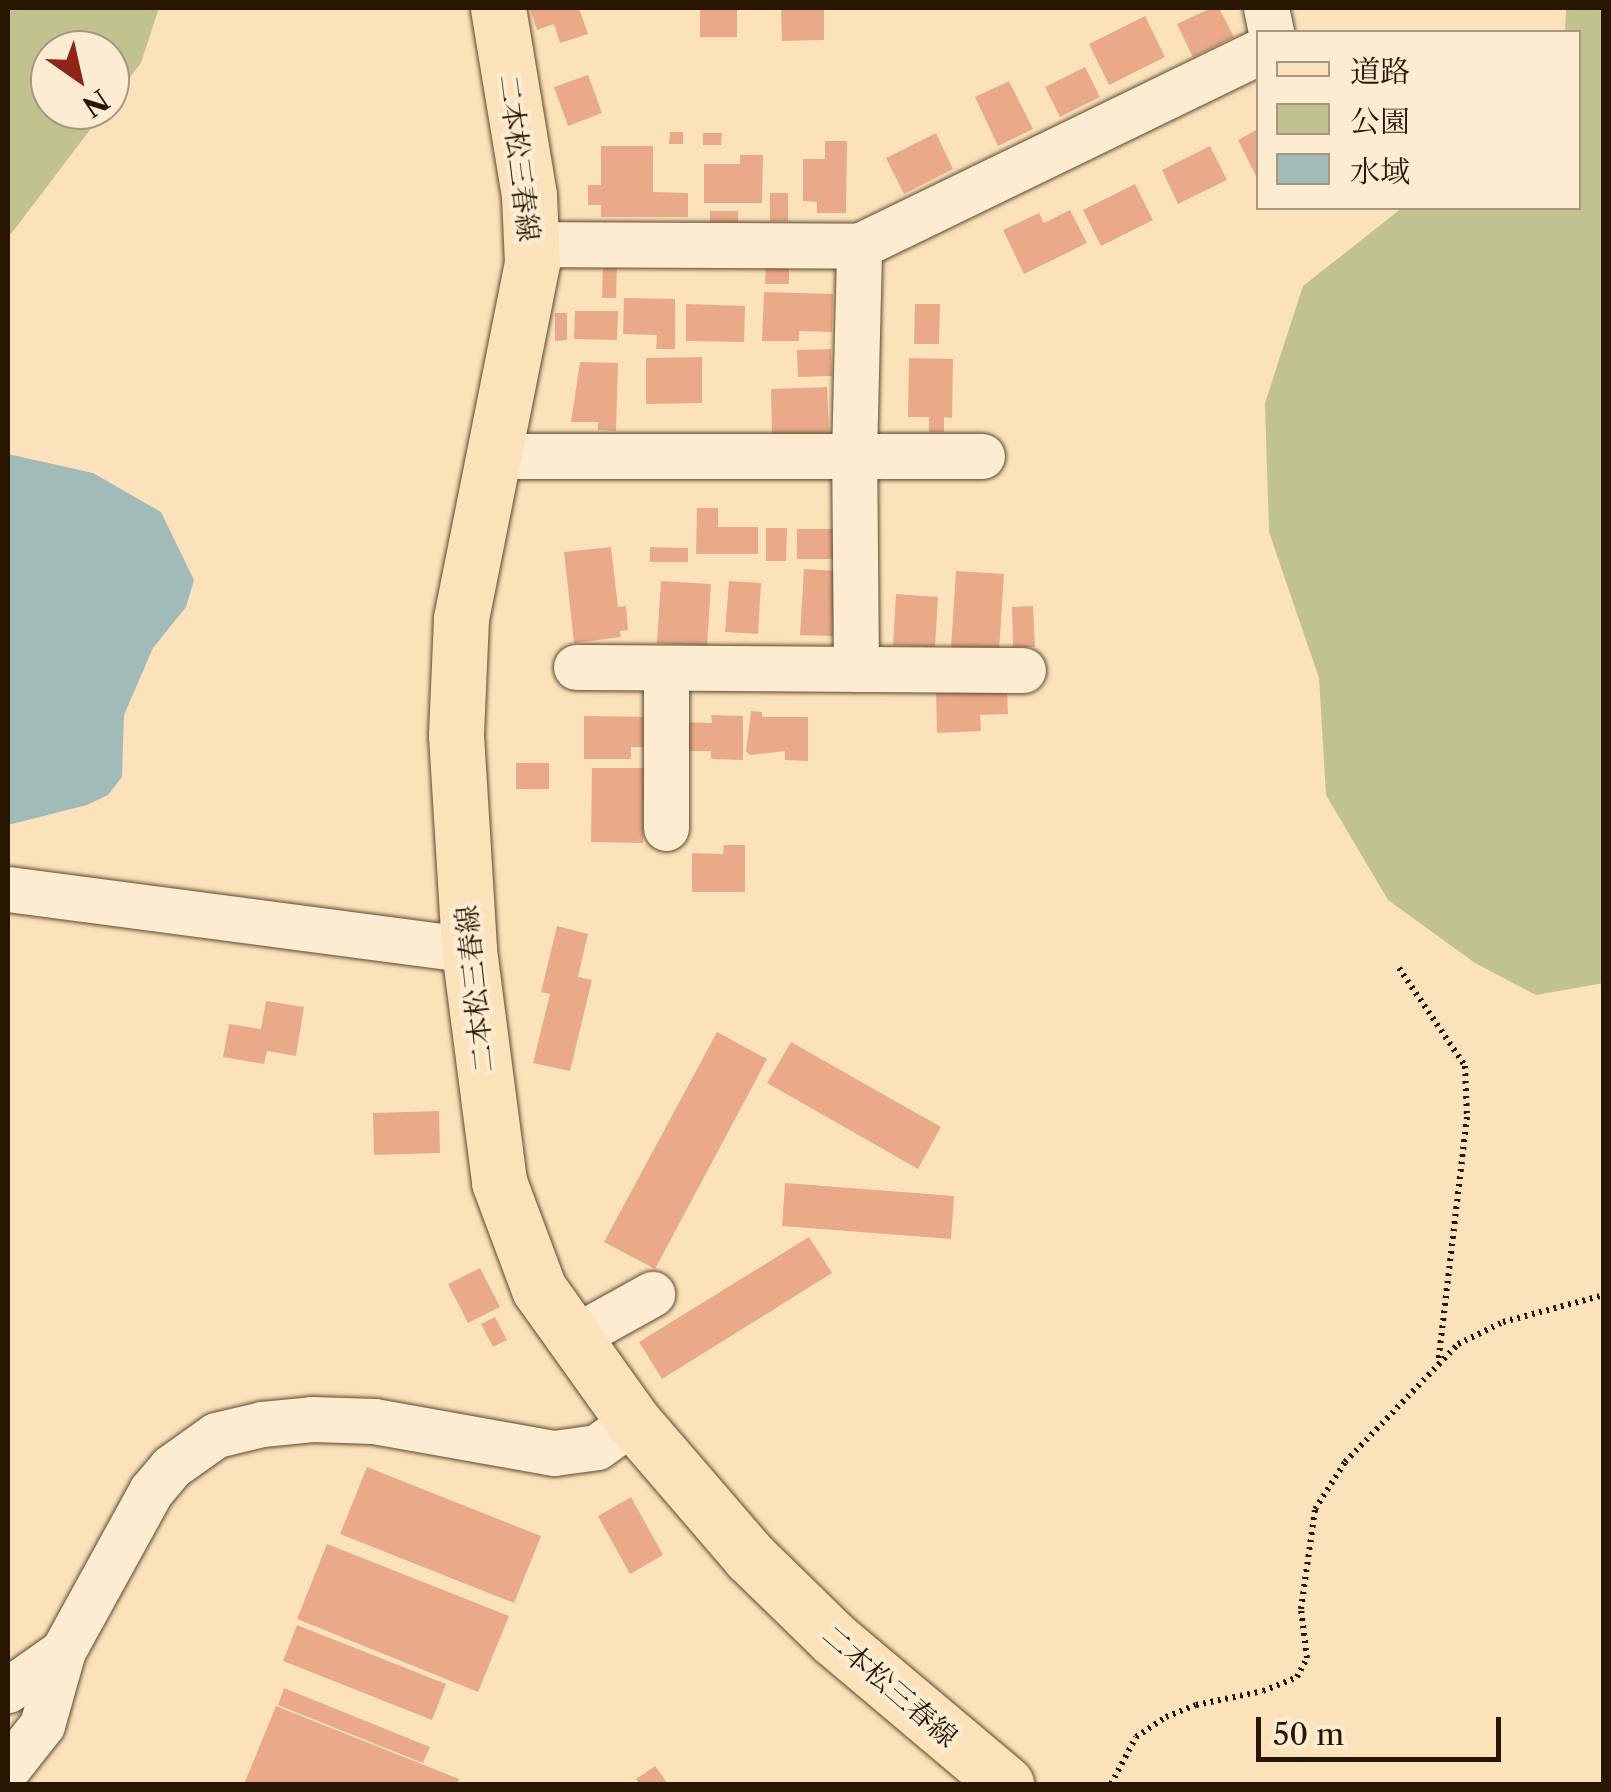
<!DOCTYPE html>
<html>
<head>
<meta charset="utf-8">
<style>
  body { margin:0 }
  #map { position:relative; width:1611px; height:1792px; overflow:hidden; background:#fce2ba; font-family:"Libre Caslon Text","Noto Serif JP",serif }
  div>[style] { position:absolute }
  [style*='--x'] { left:calc(var(--x)*1px); top:calc(var(--y)*1px); width:calc(var(--w)*1px); rotate:calc(var(--a)*1deg) }
  .green>* { inset:0; background:#c0c38f }
  .water>* { inset:0; background:#a1bcb8 }
  .building>* { inset:0; background:#eaaa89 }
  .path>* { height:6px; margin-top:-3px; transform-origin:0; background:repeating-linear-gradient(90deg,#281500 0 2.5px,transparent 0 7.5px) }
  .roads { filter:drop-shadow(0 0 2px #5d482e) drop-shadow(0 0 2px #5d482e) }
  .minor>* { height:45px; margin:-22.5px; padding:0 22.5px; transform-origin:22.5px; border-radius:22.5px; background:#fdecd2 }
  .major>* { height:55px; margin:-27.5px; padding:0 27.5px; transform-origin:27.5px; border-radius:27.5px; background:#fce2ba }
  span { translate:-50% -50%; white-space:nowrap; text-align:center; line-height:1.15; -webkit-text-stroke:8px #fdecd2; paint-order:stroke }
  .street-label { font-size:28px; color:#281500 }
  .frame { position:absolute; inset:0; border:10px solid #281500; pointer-events:none }
  .legend { position:absolute; left:1256px; top:30px; width:325px; height:180px; box-sizing:border-box; background:#fdecd2; border:2px solid #a8967e; margin:0; padding:12px 18px; list-style:none; font-size:30px; color:#281500 }
  .legend li { display:flex; align-items:center; gap:20px; height:50px }
  .legend b { width:50px; border:2px solid #a8967e }
  .north { position:absolute; left:30px; top:30px; width:100px; height:100px; box-sizing:border-box; background:#fdecd2; border:2px solid #a8967e; border-radius:50%; rotate:146deg; font-size:28px; font-weight:700; line-height:40px; text-align:center; color:#281500 }
  .north::after { content:''; display:block; margin:auto; width:35px; height:45px; background:#8f2418; clip-path:polygon(50% 0,100% 100%,50% 72%,0 100%) }
  .scale { position:absolute; left:1256px; top:1717px; width:245px; height:45px; box-sizing:border-box; border:5px solid #281500; border-top:0; padding-left:12px; font-size:30px; line-height:35px; white-space:nowrap; color:#281500; -webkit-text-stroke:8px #fdecd2; paint-order:stroke }
</style>
</head>
<body>
<div id="map">
  <div class="green">
    <i style="clip-path:polygon(8px 8px,159px 8px,141px 63px,110px 103px,110px 50px,50px 50px,50px 110px,105px 110px,11px 234px,8px 233px)"></i>
    <i style="clip-path:polygon(1566px 8px,1604px 8px,1604px 983px,1536px 995px,1475px 963px,1388px 900px,1326px 795px,1319px 678px,1269px 532px,1265px 403px,1303px 286px,1402px 208px,1578px 208px,1578px 32px,1565px 32px)"></i>
  </div>
  <div class="water">
    <i style="clip-path:polygon(8px 454px,93px 473px,161px 512px,194px 580px,186px 607px,153px 648px,124px 715px,122px 777px,108px 795px,87px 805px,8px 825px)"></i>
  </div>
  <div class="building">
    <i style="clip-path:polygon(530px 8px,579px 8px,588px 34px,560px 43px,554px 24px,537px 30px)"></i>
    <i style="clip-path:polygon(700px 8px,737px 8px,737px 37px,700px 37px)"></i>
    <i style="clip-path:polygon(781px 8px,824px 8px,824px 40px,782px 41px)"></i>
    <i style="clip-path:polygon(1211px 8px,1219px 8px,1234px 37px,1193px 57px,1177px 24px)"></i>
    <i style="clip-path:polygon(1145px 16px,1165px 57px,1109px 85px,1089px 44px)"></i>
    <i style="clip-path:polygon(1085px 67px,1100px 97px,1060px 117px,1045px 87px)"></i>
    <i style="clip-path:polygon(588px 75px,602px 113px,568px 126px,554px 87px)"></i>
    <i style="clip-path:polygon(1009px 81px,1033px 129px,998px 146px,975px 97px)"></i>
    <i style="clip-path:polygon(1258px 129px,1258px 175px,1256px 176px,1238px 140px)"></i>
    <i style="clip-path:polygon(670px 132px,683px 132px,683px 144px,669px 144px)"></i>
    <i style="clip-path:polygon(703px 133px,722px 133px,721px 145px,703px 145px)"></i>
    <i style="clip-path:polygon(936px 133px,953px 169px,904px 194px,886px 158px)"></i>
    <i style="clip-path:polygon(825px 141px,847px 141px,846px 213px,817px 213px,817px 202px,803px 201px,803px 159px,825px 159px)"></i>
    <i style="clip-path:polygon(601px 146px,653px 146px,653px 192px,688px 193px,688px 217px,601px 217px,601px 205px,588px 205px,588px 185px,601px 185px)"></i>
    <i style="clip-path:polygon(1210px 146px,1227px 180px,1178px 204px,1162px 170px)"></i>
    <i style="clip-path:polygon(740px 155px,763px 155px,762px 203px,704px 203px,704px 164px,740px 164px)"></i>
    <i style="clip-path:polygon(1135px 184px,1153px 220px,1101px 246px,1083px 210px)"></i>
    <i style="clip-path:polygon(770px 193px,788px 193px,788px 221px,770px 221px)"></i>
    <i style="clip-path:polygon(1070px 210px,1087px 243px,1024px 274px,1003px 230px,1039px 213px,1044px 223px)"></i>
    <i style="clip-path:polygon(710px 211px,738px 211px,738px 222px,710px 222px)"></i>
    <i style="clip-path:polygon(766px 259px,789px 260px,789px 284px,765px 284px)"></i>
    <i style="clip-path:polygon(603px 262px,617px 262px,616px 298px,602px 298px)"></i>
    <i style="clip-path:polygon(764px 292px,833px 294px,832px 332px,799px 331px,799px 341px,762px 341px)"></i>
    <i style="clip-path:polygon(624px 298px,675px 299px,675px 349px,656px 349px,657px 335px,623px 334px)"></i>
    <i style="clip-path:polygon(686px 304px,745px 306px,744px 342px,686px 341px)"></i>
    <i style="clip-path:polygon(915px 304px,940px 304px,939px 344px,914px 344px)"></i>
    <i style="clip-path:polygon(575px 311px,618px 311px,617px 340px,574px 339px)"></i>
    <i style="clip-path:polygon(555px 313px,567px 313px,567px 340px,555px 341px)"></i>
    <i style="clip-path:polygon(831px 349px,832px 376px,798px 377px,797px 350px)"></i>
    <i style="clip-path:polygon(702px 357px,702px 403px,646px 404px,646px 358px)"></i>
    <i style="clip-path:polygon(909px 358px,953px 359px,952px 418px,944px 417px,944px 432px,929px 432px,929px 417px,908px 417px)"></i>
    <i style="clip-path:polygon(580px 362px,618px 363px,616px 431px,598px 430px,598px 422px,571px 422px)"></i>
    <i style="clip-path:polygon(827px 387px,829px 434px,772px 436px,771px 389px)"></i>
    <i style="clip-path:polygon(697px 508px,718px 508px,718px 527px,758px 527px,758px 554px,696px 554px)"></i>
    <i style="clip-path:polygon(766px 528px,787px 528px,786px 561px,766px 561px)"></i>
    <i style="clip-path:polygon(797px 529px,837px 529px,837px 559px,797px 559px)"></i>
    <i style="clip-path:polygon(611px 547px,618px 607px,626px 606px,628px 630px,620px 631px,621px 637px,574px 643px,564px 552px)"></i>
    <i style="clip-path:polygon(650px 547px,688px 548px,688px 562px,650px 562px)"></i>
    <i style="clip-path:polygon(804px 569px,837px 571px,833px 636px,800px 635px)"></i>
    <i style="clip-path:polygon(956px 571px,1004px 574px,999px 651px,951px 648px)"></i>
    <i style="clip-path:polygon(661px 581px,711px 584px,707px 646px,657px 643px)"></i>
    <i style="clip-path:polygon(729px 581px,761px 583px,758px 634px,725px 632px)"></i>
    <i style="clip-path:polygon(896px 594px,938px 597px,935px 647px,893px 645px)"></i>
    <i style="clip-path:polygon(1033px 606px,1035px 647px,1013px 647px,1012px 607px)"></i>
    <i style="clip-path:polygon(1007px 690px,1008px 714px,980px 715px,981px 731px,937px 733px,936px 693px)"></i>
    <i style="clip-path:polygon(751px 711px,762px 712px,762px 717px,808px 717px,808px 761px,785px 760px,785px 751px,750px 755px,746px 751px)"></i>
    <i style="clip-path:polygon(711px 715px,743px 716px,743px 760px,711px 759px,711px 751px,683px 751px,683px 722px,712px 723px)"></i>
    <i style="clip-path:polygon(584px 716px,653px 717px,653px 747px,631px 747px,631px 759px,584px 759px)"></i>
    <i style="clip-path:polygon(516px 763px,549px 763px,549px 789px,516px 789px)"></i>
    <i style="clip-path:polygon(592px 768px,644px 768px,643px 843px,591px 842px)"></i>
    <i style="clip-path:polygon(724px 845px,745px 845px,745px 892px,692px 892px,692px 853px,723px 854px)"></i>
    <i style="clip-path:polygon(557px 926px,588px 934px,578px 977px,592px 980px,570px 1071px,533px 1063px,550px 994px,541px 992px)"></i>
    <i style="clip-path:polygon(266px 1001px,304px 1007px,296px 1056px,267px 1051px,264px 1064px,223px 1057px,229px 1024px,261px 1029px)"></i>
    <i style="clip-path:polygon(717px 1032px,767px 1059px,655px 1269px,604px 1242px)"></i>
    <i style="clip-path:polygon(791px 1042px,941px 1127px,918px 1169px,767px 1083px)"></i>
    <i style="clip-path:polygon(439px 1111px,440px 1153px,374px 1155px,373px 1113px)"></i>
    <i style="clip-path:polygon(785px 1183px,954px 1196px,951px 1239px,782px 1226px)"></i>
    <i style="clip-path:polygon(809px 1237px,832px 1273px,662px 1379px,639px 1342px)"></i>
    <i style="clip-path:polygon(480px 1268px,500px 1307px,468px 1323px,448px 1284px)"></i>
    <i style="clip-path:polygon(495px 1317px,507px 1340px,493px 1347px,481px 1324px)"></i>
    <i style="clip-path:polygon(367px 1467px,541px 1536px,514px 1603px,340px 1534px)"></i>
    <i style="clip-path:polygon(631px 1497px,663px 1555px,630px 1574px,598px 1516px)"></i>
    <i style="clip-path:polygon(327px 1544px,509px 1616px,478px 1692px,297px 1619px)"></i>
    <i style="clip-path:polygon(297px 1625px,446px 1684px,432px 1720px,283px 1661px)"></i>
    <i style="clip-path:polygon(284px 1688px,430px 1747px,423px 1763px,278px 1705px)"></i>
    <i style="clip-path:polygon(276px 1706px,459px 1779px,457px 1784px,244px 1784px)"></i>
    <i style="clip-path:polygon(655px 1766px,668px 1784px,639px 1784px,636px 1779px)"></i>
  </div>
  <div class="path">
    <i style="--x:1399;--y:968;--w:118;--a:56"></i>
    <i style="--x:1465;--y:1066;--w:51;--a:87.8"></i>
    <i style="--x:1467;--y:1117;--w:248;--a:96.7"></i>
    <i style="--x:1111;--y:1784;--w:53;--a:-62"></i>
    <i style="--x:1136;--y:1737;--w:36;--a:-34"></i>
    <i style="--x:1166;--y:1717;--w:32;--a:-22"></i>
    <i style="--x:1196;--y:1705;--w:68;--a:-11.8"></i>
    <i style="--x:1263;--y:1691;--w:37;--a:-22"></i>
    <i style="--x:1297;--y:1677;--w:21;--a:-62"></i>
    <i style="--x:1307;--y:1658;--w:49;--a:-97"></i>
    <i style="--x:1301;--y:1609;--w:101;--a:-82"></i>
    <i style="--x:1315;--y:1509;--w:56;--a:-57.4"></i>
    <i style="--x:1345;--y:1462;--w:163;--a:-46.2"></i>
    <i style="--x:1458;--y:1344;--w:50;--a:-26.1"></i>
    <i style="--x:1503;--y:1322;--w:105;--a:-15"></i>
  </div>
  <div class="roads">
    <div class="minor">
      <i style="--x:1266;--y:8;--w:25;--a:78"></i>
      <i style="--x:531;--y:244;--w:328;--a:0.3"></i>
      <i style="--x:859;--y:246;--w:444;--a:-25.9"></i>
      <i style="--x:493;--y:456;--w:489;--a:0"></i>
      <i style="--x:576;--y:667;--w:447;--a:0.4"></i>
      <i style="--x:856;--y:669;--w:213;--a:-90.5"></i>
      <i style="--x:854;--y:456;--w:210;--a:-88.6"></i>
      <i style="--x:666;--y:828;--w:160;--a:-90"></i>
      <i style="--x:8;--y:889;--w:465;--a:7.5"></i>
      <i style="--x:571;--y:1339;--w:93;--a:-29.1"></i>
      <i style="--x:8;--y:1690;--w:67;--a:-35.3"></i>
      <i style="--x:63;--y:1651;--w:183;--a:-61.2"></i>
      <i style="--x:151;--y:1491;--w:31;--a:-50"></i>
      <i style="--x:171;--y:1467;--w:55;--a:-35.4"></i>
      <i style="--x:216;--y:1435;--w:47;--a:-13.4"></i>
      <i style="--x:262;--y:1424;--w:50;--a:-5.7"></i>
      <i style="--x:312;--y:1419;--w:62;--a:1.8"></i>
      <i style="--x:374;--y:1421;--w:183;--a:10.1"></i>
      <i style="--x:554;--y:1453;--w:43;--a:-7.9"></i>
      <i style="--x:597;--y:1447;--w:44;--a:-35.8"></i>
      <i style="--x:8;--y:1768;--w:55;--a:-51.7"></i>
      <i style="--x:42;--y:1725;--w:77;--a:-74.2"></i>
    </div>
    <div class="major">
      <i style="--x:498;--y:8;--w:190;--a:80.6"></i>
      <i style="--x:529;--y:195;--w:68;--a:87.5"></i>
      <i style="--x:532;--y:263;--w:363;--a:101.3"></i>
      <i style="--x:461;--y:619;--w:116;--a:92.5"></i>
      <i style="--x:456;--y:735;--w:215;--a:86.5"></i>
      <i style="--x:469;--y:950;--w:234;--a:82.6"></i>
      <i style="--x:499;--y:1182;--w:114;--a:69.5"></i>
      <i style="--x:539;--y:1289;--w:162;--a:54.5"></i>
      <i style="--x:633;--y:1421;--w:179;--a:49.3"></i>
      <i style="--x:750;--y:1557;--w:117;--a:44.3"></i>
      <i style="--x:834;--y:1639;--w:225;--a:40.1"></i>
    </div>
  </div>
  <div class="street-label">
    <span style="left:519px;top:158px;rotate:83deg">二本松三春線</span>
    <span style="left:475px;top:989px;rotate:-96deg">二本松三春線</span>
    <span style="left:890px;top:1686px;rotate:41deg">二本松三春線</span>
  </div>
  <div class="frame"></div>
  <ul class="legend">
  <li><b style="height:12px;background:#fce2ba"></b>道路</li>
  <li><b style="height:28px;background:#c0c38f"></b>公園</li>
  <li><b style="height:28px;background:#a1bcb8"></b>水域</li>
  </ul>
  <div class="north">N</div>
  <div class="scale">50 m</div>
</div>
</body>
</html>
